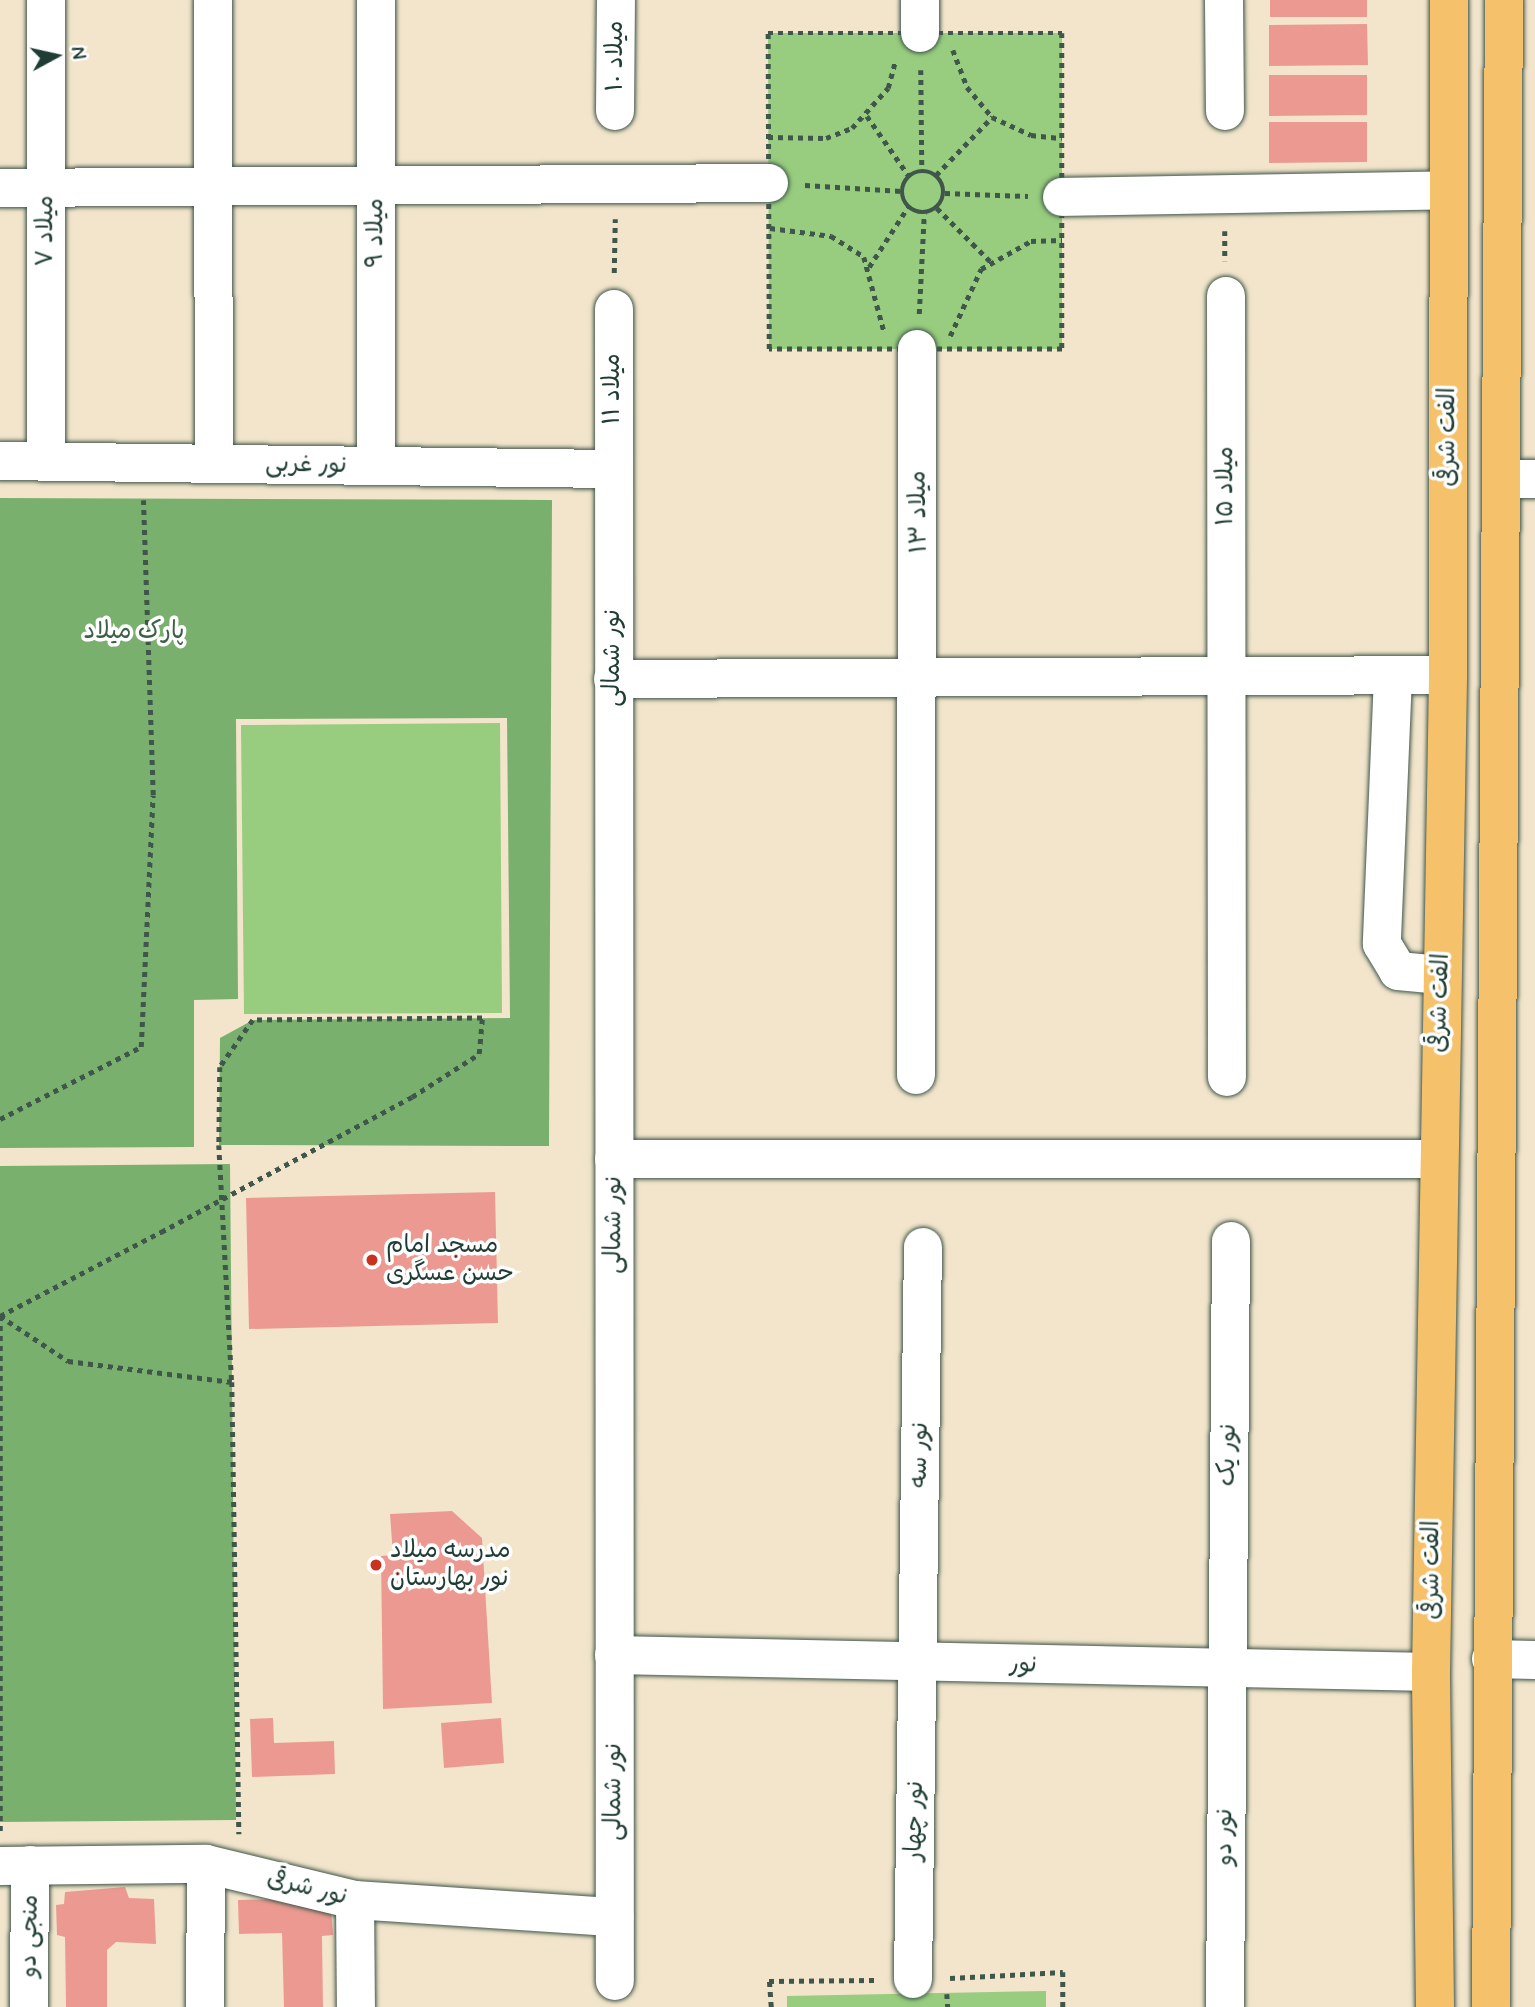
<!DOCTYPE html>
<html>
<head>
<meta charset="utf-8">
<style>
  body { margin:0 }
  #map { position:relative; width:1535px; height:2007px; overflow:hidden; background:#f2e5cb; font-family:Mynerve,"Playpen Sans Arabic",sans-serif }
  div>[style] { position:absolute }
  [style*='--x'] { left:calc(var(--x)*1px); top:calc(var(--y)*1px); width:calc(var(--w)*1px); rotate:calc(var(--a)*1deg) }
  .green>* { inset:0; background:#98cc7e }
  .forest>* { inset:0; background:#7ab06d }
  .building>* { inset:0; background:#ec9a91 }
  .path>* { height:4.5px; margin-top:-2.25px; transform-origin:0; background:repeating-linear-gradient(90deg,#3f564b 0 5px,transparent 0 10px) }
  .path>.ring { margin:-2.25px; padding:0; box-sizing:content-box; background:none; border:4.5px solid #3f564b; border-radius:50% }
  .roads { filter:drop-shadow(0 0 2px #3f564b) drop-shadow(0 0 2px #3f564b) }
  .minor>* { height:38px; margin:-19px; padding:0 19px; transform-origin:19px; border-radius:19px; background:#fff }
  .major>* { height:38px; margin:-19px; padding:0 19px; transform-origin:19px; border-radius:19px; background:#f5c16b }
  .dots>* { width:19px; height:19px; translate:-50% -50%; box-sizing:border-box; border:4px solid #fff; border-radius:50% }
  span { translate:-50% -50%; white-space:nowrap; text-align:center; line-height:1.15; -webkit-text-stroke:7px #fff; paint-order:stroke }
  .street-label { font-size:24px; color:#1f3d34 }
  .park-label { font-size:24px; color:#3d6146 }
  .poi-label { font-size:24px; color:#1f3d34 }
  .left { translate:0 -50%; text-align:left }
  .north { position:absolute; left:21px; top:21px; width:70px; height:70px; -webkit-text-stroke:5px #fff; paint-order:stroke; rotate:82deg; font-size:19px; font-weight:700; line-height:28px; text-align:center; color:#1f3d34 }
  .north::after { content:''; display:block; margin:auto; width:24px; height:32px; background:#1f3d34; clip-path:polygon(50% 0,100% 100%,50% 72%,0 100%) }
</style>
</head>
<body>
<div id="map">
  <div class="green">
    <i style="clip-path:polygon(768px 33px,1062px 33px,1062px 349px,769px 349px)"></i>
    <i style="clip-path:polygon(500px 723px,502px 1013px,244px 1014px,241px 725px)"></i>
    <i style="clip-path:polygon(1046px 1991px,1046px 2007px,787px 2007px,787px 1996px)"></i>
  </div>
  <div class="forest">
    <i style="clip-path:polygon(0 498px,552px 500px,549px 1146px,219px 1145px,220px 1038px,253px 1020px,510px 1018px,507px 718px,236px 719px,238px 999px,194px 1000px,194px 1147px,0 1148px)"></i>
    <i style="clip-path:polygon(230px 1164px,236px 1820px,0 1822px,0 1166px)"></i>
  </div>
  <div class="building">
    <i style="clip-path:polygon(1270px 0,1367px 0,1367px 17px,1270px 17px)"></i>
    <i style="clip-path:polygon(1367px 24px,1368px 65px,1269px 66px,1269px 25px)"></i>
    <i style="clip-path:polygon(1269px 75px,1367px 75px,1367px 115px,1269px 116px)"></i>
    <i style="clip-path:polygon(1269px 122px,1367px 122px,1367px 162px,1269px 163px)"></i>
    <i style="clip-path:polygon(495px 1192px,498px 1323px,249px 1329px,246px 1198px)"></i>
    <i style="clip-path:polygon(452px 1511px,482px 1538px,492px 1703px,383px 1709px,381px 1556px,393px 1555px,390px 1514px)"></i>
    <i style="clip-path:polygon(273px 1718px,274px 1743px,334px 1741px,335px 1774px,252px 1777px,250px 1719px)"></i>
    <i style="clip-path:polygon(501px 1718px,504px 1763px,444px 1768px,441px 1723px)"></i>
    <i style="clip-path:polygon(125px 1887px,129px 1898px,154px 1899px,156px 1944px,116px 1942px,107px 1950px,107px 2007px,66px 2007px,65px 1937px,57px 1935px,56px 1905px,64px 1904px,65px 1892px)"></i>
    <i style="clip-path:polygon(330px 1898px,333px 1935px,322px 1936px,323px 2007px,284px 2007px,282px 1933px,239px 1934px,238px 1900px)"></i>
  </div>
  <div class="path">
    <i style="--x:768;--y:33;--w:294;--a:0"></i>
    <i style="--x:1062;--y:33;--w:316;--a:90"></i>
    <i style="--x:1062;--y:349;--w:293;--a:180"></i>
    <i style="--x:769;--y:349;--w:316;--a:-90.2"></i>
    <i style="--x:953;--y:50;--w:40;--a:69"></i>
    <i style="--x:967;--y:87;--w:39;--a:50"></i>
    <i style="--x:992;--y:117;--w:43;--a:24.8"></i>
    <i style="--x:1031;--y:135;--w:31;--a:6"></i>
    <i style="--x:921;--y:70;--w:100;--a:89.4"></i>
    <i style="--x:867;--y:116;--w:73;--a:55"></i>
    <i style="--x:768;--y:137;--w:58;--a:1"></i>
    <i style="--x:826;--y:138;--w:28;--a:-21"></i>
    <i style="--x:852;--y:128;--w:54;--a:-48"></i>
    <i style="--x:888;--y:88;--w:28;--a:-75"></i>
    <i class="ring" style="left:902px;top:171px;width:37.5px;height:37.5px"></i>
    <i style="--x:936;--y:175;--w:81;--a:-46"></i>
    <i style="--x:805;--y:185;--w:97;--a:3.5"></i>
    <i style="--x:945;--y:193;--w:83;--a:2.1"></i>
    <i style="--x:937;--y:208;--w:76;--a:45"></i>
    <i style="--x:770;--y:228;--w:62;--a:7.5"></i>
    <i style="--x:831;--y:236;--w:39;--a:32"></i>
    <i style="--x:864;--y:257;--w:77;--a:74.9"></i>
    <i style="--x:1225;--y:231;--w:30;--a:90"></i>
    <i style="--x:869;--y:267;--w:72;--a:-57"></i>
    <i style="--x:614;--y:273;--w:54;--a:-88.9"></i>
    <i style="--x:919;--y:314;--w:100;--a:-87.1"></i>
    <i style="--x:950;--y:336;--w:74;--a:-65.2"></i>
    <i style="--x:981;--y:269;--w:57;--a:-29.2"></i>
    <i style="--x:1031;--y:241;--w:31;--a:-2"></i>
    <i style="--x:0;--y:1119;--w:158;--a:-27.1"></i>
    <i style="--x:141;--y:1047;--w:252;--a:-87.3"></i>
    <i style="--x:153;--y:795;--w:295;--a:-91.9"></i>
    <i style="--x:0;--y:1316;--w:82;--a:33.5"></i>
    <i style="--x:68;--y:1361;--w:165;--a:7.3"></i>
    <i style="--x:0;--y:1831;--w:515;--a:-90"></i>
    <i style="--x:0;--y:1316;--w:182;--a:-27.6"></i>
    <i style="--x:161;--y:1232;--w:285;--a:-28.3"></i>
    <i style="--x:412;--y:1097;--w:80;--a:-32.7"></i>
    <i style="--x:479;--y:1054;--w:36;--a:-85"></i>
    <i style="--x:482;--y:1018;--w:229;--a:179.5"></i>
    <i style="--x:253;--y:1020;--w:57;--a:125.1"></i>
    <i style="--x:220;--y:1067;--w:78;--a:90.7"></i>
    <i style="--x:219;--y:1145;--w:237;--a:86.9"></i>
    <i style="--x:232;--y:1382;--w:452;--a:89.1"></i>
    <i style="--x:950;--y:1978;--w:113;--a:-3"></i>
    <i style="--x:1063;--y:1972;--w:35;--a:90"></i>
    <i style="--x:947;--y:1994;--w:13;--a:86"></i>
    <i style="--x:771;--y:2007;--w:26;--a:-94"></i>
    <i style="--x:769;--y:1981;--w:106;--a:-0.5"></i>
  </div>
  <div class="roads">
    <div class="minor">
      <i style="--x:213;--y:0;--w:464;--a:89.9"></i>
      <i style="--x:920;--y:0;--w:33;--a:90"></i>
      <i style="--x:1224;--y:0;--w:111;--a:89.5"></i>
      <i style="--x:615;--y:111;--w:111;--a:-89.5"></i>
      <i style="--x:0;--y:188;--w:769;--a:-0.37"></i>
      <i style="--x:1062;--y:197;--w:386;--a:-1"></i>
      <i style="--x:1226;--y:296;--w:781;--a:89.93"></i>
      <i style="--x:614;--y:309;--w:1672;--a:89.97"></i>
      <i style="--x:0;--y:461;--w:613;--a:0.75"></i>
      <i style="--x:46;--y:462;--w:462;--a:-90"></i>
      <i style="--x:376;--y:466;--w:466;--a:-90"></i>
      <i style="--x:1503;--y:479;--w:32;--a:0"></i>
      <i style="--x:1393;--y:676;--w:268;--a:92.4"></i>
      <i style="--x:1382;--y:944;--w:31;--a:59"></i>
      <i style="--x:1398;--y:971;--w:43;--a:5.3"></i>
      <i style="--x:613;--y:679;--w:835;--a:-0.27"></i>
      <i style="--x:916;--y:1075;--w:726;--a:-89.92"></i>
      <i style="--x:614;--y:1159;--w:822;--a:0"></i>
      <i style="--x:614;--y:1655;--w:817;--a:1.19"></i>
      <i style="--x:1491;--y:1659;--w:44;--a:1.3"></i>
      <i style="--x:0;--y:1866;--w:206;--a:-0.6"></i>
      <i style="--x:206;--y:1864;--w:153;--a:13.6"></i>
      <i style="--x:355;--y:1900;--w:260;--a:3.8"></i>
      <i style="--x:355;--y:1900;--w:107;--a:89.5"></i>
      <i style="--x:913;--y:1979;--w:732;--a:-89.22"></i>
      <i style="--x:29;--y:2007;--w:142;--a:-89.6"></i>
      <i style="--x:205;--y:2007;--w:143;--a:-89.6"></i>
      <i style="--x:1225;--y:2007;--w:766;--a:-89.55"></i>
    </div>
    <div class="major">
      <i style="--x:1435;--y:2007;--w:335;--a:-90.7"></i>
      <i style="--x:1431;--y:1672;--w:997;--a:-89.02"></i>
      <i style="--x:1448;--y:675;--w:675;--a:-89.92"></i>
      <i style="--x:1491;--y:2007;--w:2007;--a:-89.63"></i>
    </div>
  </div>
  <div class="dots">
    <i style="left:372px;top:1260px;background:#c8321e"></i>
    <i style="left:376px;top:1565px;background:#c8321e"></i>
  </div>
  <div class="street-label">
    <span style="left:616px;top:56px;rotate:-90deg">میلاد ۱۰</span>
    <span style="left:46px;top:231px;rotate:-90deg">میلاد ۷</span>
    <span style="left:376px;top:233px;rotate:-90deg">میلاد ۹</span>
    <span style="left:613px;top:389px;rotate:-90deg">میلاد ۱۱</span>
    <span style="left:1448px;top:437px;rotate:-90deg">الفت شرقی</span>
    <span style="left:306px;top:465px;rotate:1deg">نور غربی</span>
    <span style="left:1226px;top:486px;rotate:-90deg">میلاد ۱۵</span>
    <span style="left:919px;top:512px;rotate:-91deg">میلاد ۱۳</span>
    <span style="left:613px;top:658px;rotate:-90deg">نور شمالی</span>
    <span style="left:1440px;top:1003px;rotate:-88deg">الفت شرقی</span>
    <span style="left:614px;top:1225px;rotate:-90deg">نور شمالی</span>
    <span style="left:920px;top:1455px;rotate:-89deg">نور سه</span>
    <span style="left:1228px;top:1455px;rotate:-89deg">نور یک</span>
    <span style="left:1432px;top:1570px;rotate:-90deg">الفت شرقی</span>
    <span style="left:1023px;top:1665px;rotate:1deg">نور</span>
    <span style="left:614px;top:1792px;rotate:-90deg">نور شمالی</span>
    <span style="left:915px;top:1821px;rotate:-89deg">نور چهار</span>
    <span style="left:1225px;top:1837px;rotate:-90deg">نور دو</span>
    <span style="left:307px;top:1888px;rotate:14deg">نور شرقی</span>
    <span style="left:30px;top:1936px;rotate:-89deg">منجی دو</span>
  </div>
  <div class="park-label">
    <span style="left:134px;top:632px">پارک میلاد</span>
  </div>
  <div class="poi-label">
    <span class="left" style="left:386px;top:1260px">مسجد امام<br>حسن عسگری</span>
    <span class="left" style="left:390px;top:1565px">مدرسه میلاد<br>نور بهارستان</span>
  </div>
  <div class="north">N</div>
</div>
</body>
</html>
